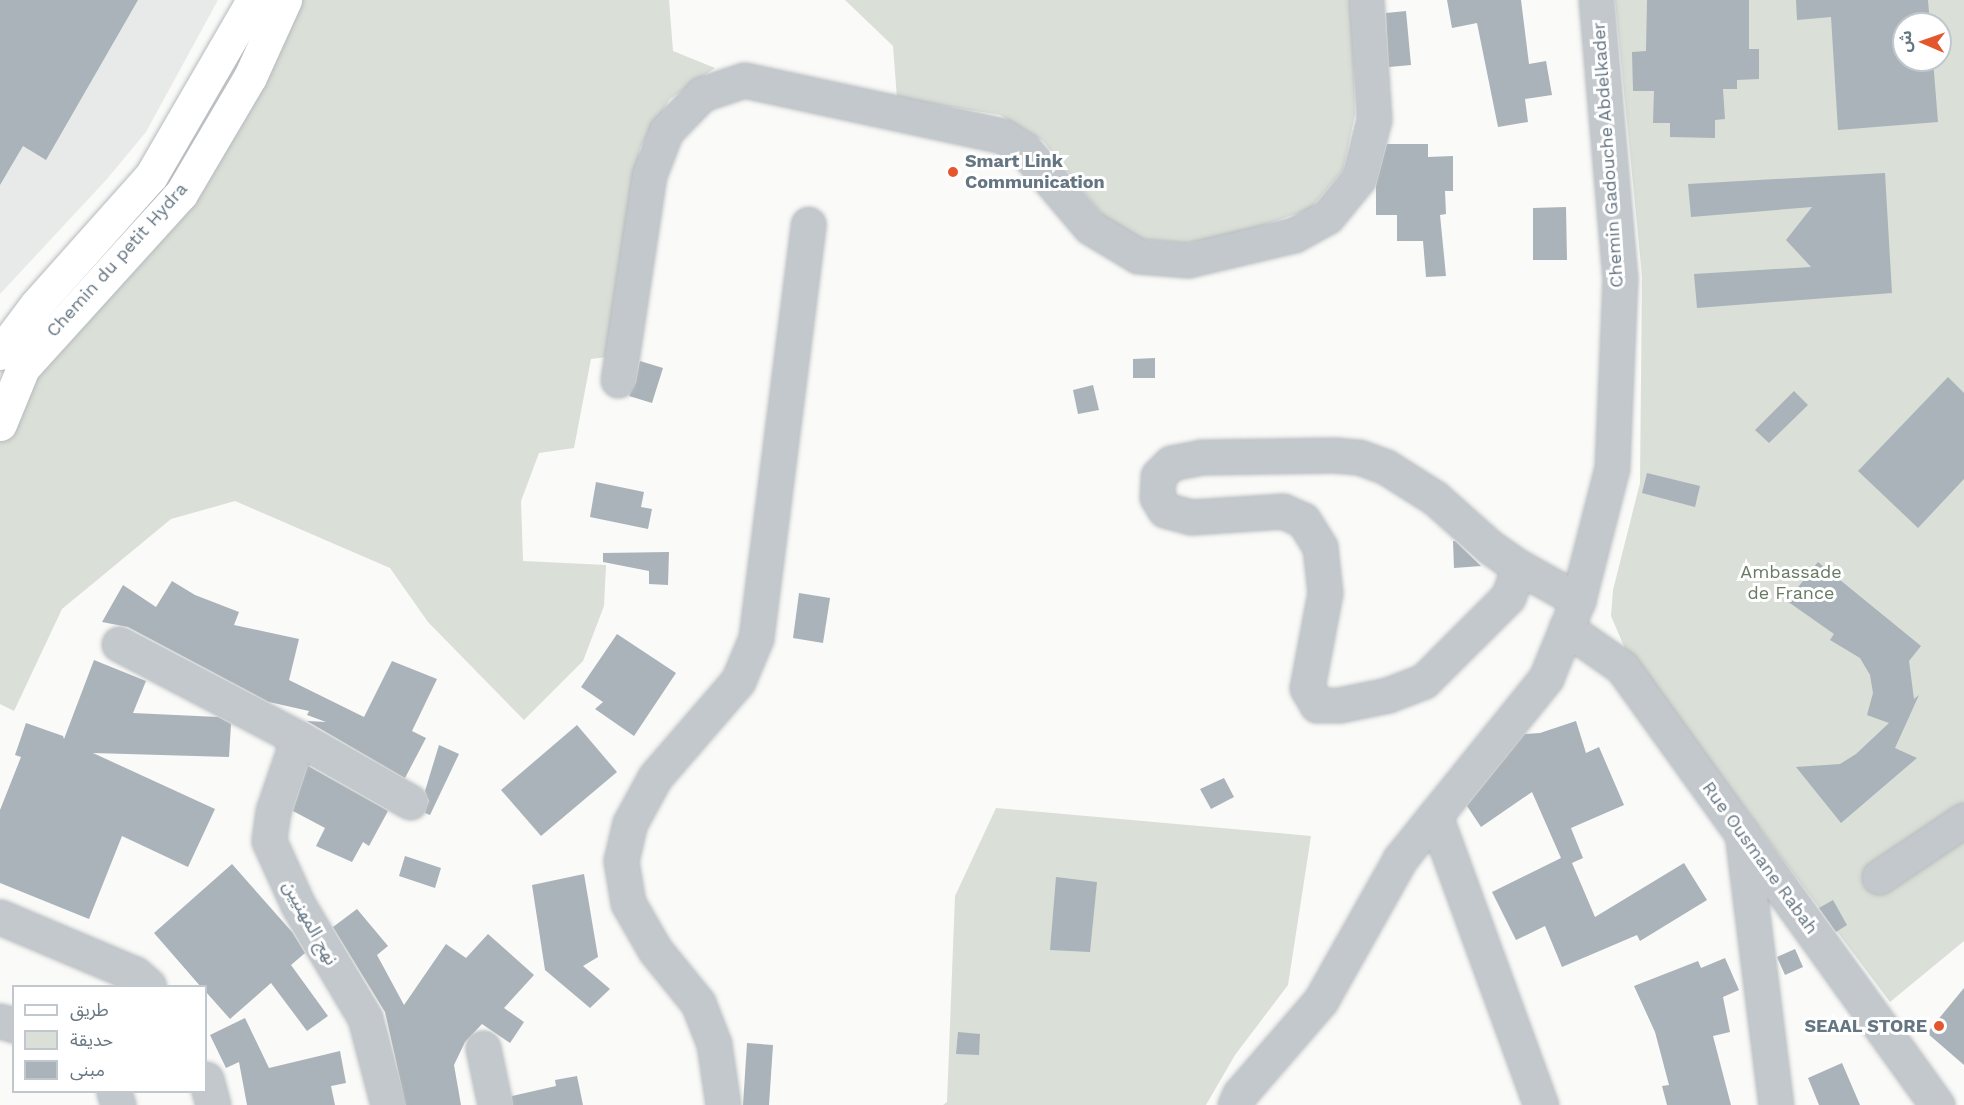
<!DOCTYPE html>
<html>
<head>
<meta charset="utf-8">
<style>
  body { margin:0 }
  #map { position:relative; width:1964px; height:1105px; overflow:hidden; background:#fafaf8; font-family:"Work Sans","Noto Sans Arabic",sans-serif }
  div>[style] { position:absolute }
  [style*='--x'] { left:calc(var(--x)*1px); top:calc(var(--y)*1px); width:calc(var(--w)*1px); rotate:calc(var(--a)*1deg) }
  .built>* { inset:0; background:#e8e9e9 }
  .green>* { inset:0; background:#dadfd7 }
  .building>* { inset:0; background:#aab3b9 }
  .roads { filter:drop-shadow(0 0 2px #b5babe) drop-shadow(0 0 2px #b5babe) }
  .minor>* { height:33px; margin:-16.5px; padding:0 16.5px; transform-origin:16.5px; border-radius:16.5px; background:#c3c8cc }
  .major>* { height:33px; margin:-16.5px; padding:0 16.5px; transform-origin:16.5px; border-radius:16.5px; background:#fff }
  .dots>* { width:16px; height:16px; translate:-50% -50%; box-sizing:border-box; border:3px solid #fff; border-radius:50% }
  span { translate:-50% -50%; white-space:nowrap; text-align:center; line-height:1.15; -webkit-text-stroke:6px #fff; paint-order:stroke }
  .street-label { font-size:18px; color:#657683 }
  .poi-label { font-size:18px; color:#657683; font-weight:700 }
  .left { translate:0 -50%; text-align:left }
  .right { translate:-100% -50%; text-align:right }
  .park-label { font-size:18px; color:#687a64 }
  .legend { position:absolute; left:12px; top:985px; width:195px; height:108px; box-sizing:border-box; background:#fff; border:2px solid #c1c8cd; margin:0; padding:8px 10px; list-style:none; font-size:18px; color:#657683 }
  .legend li { display:flex; align-items:center; gap:12px; height:30px }
  .legend b { width:30px; border:2px solid #c1c8cd }
  .north { position:absolute; left:1892px; top:12px; width:60px; height:60px; box-sizing:border-box; background:#fff; border:2px solid #c1c8cd; border-radius:50%; rotate:272deg; font-size:16px; font-weight:700; line-height:24px; text-align:center; color:#657683 }
  .north::after { content:''; display:block; margin:auto; width:21px; height:27px; background:#e4572e; clip-path:polygon(50% 0,100% 100%,50% 72%,0 100%) }
</style>
</head>
<body>
<div id="map">
  <div class="built">
    <i style="clip-path:polygon(0 0,218px 0,146px 132px,107px 179px,0 294px)"></i>
  </div>
  <div class="green">
    <i style="clip-path:polygon(285px 0,669px 0,673px 51px,715px 68px,670px 99px,640px 148px,607px 357px,591px 359px,574px 448px,539px 453px,521px 501px,523px 561px,606px 565px,604px 606px,583px 661px,524px 720px,428px 622px,390px 568px,235px 501px,171px 519px,62px 609px,14px 711px,0 704px,0 437px,12px 401px,181px 194px)"></i>
    <i style="clip-path:polygon(845px 0,1352px 0,1355px 115px,1343px 170px,1310px 209px,1233px 236px,1185px 243px,1138px 239px,1106px 219px,1043px 141px,1000px 115px,897px 98px,893px 46px)"></i>
    <i style="clip-path:polygon(evenodd,1615px 0,1964px 0,1964px 941px,1890px 1002px,1626px 651px,1611px 616px,1613px 590px,1640px 483px,1642px 276px,1615px 0,1904px 24px,1940px 24px,1940px 60px,1904px 60px,1904px 24px)"></i>
    <i style="clip-path:polygon(996px 808px,1311px 836px,1288px 985px,1235px 1055px,1206px 1105px,943px 1105px,947px 1102px,955px 896px)"></i>
  </div>
  <div class="building">
    <i style="clip-path:polygon(0 0,138px 0,46px 160px,23px 146px,0 185px)"></i>
    <i style="clip-path:polygon(1447px 0,1521px 0,1529px 64px,1546px 61px,1552px 95px,1525px 99px,1528px 122px,1498px 127px,1477px 23px,1452px 28px)"></i>
    <i style="clip-path:polygon(1647px 0,1749px 0,1749px 49px,1759px 49px,1759px 79px,1737px 80px,1737px 89px,1723px 89px,1725px 119px,1715px 120px,1715px 138px,1670px 137px,1670px 123px,1653px 123px,1654px 91px,1633px 91px,1632px 52px,1646px 51px)"></i>
    <i style="clip-path:polygon(1796px 0,1928px 0,1930px 24px,1904px 24px,1904px 60px,1933px 60px,1938px 122px,1838px 130px,1831px 17px,1797px 20px)"></i>
    <i style="clip-path:polygon(1406px 11px,1411px 65px,1389px 67px,1386px 13px)"></i>
    <i style="clip-path:polygon(1387px 144px,1428px 144px,1428px 157px,1453px 156px,1453px 191px,1445px 191px,1446px 214px,1440px 215px,1446px 276px,1426px 277px,1423px 241px,1397px 241px,1397px 215px,1376px 215px,1376px 186px)"></i>
    <i style="clip-path:polygon(1885px 173px,1892px 293px,1697px 308px,1694px 274px,1811px 267px,1786px 240px,1812px 207px,1691px 217px,1688px 184px)"></i>
    <i style="clip-path:polygon(1566px 207px,1567px 260px,1533px 260px,1533px 208px)"></i>
    <i style="clip-path:polygon(1155px 358px,1155px 378px,1133px 378px,1133px 359px)"></i>
    <i style="clip-path:polygon(640px 361px,663px 368px,652px 403px,629px 396px,636px 383px)"></i>
    <i style="clip-path:polygon(1948px 377px,1964px 393px,1964px 479px,1918px 528px,1858px 471px)"></i>
    <i style="clip-path:polygon(1093px 385px,1099px 410px,1078px 414px,1073px 390px)"></i>
    <i style="clip-path:polygon(1794px 391px,1808px 405px,1769px 443px,1755px 430px)"></i>
    <i style="clip-path:polygon(1647px 473px,1700px 486px,1695px 507px,1642px 493px)"></i>
    <i style="clip-path:polygon(596px 482px,644px 492px,641px 507px,652px 509px,648px 529px,590px 517px)"></i>
    <i style="clip-path:polygon(1453px 541px,1455px 541px,1481px 566px,1454px 568px)"></i>
    <i style="clip-path:polygon(669px 552px,668px 585px,649px 584px,649px 571px,603px 562px,603px 553px)"></i>
    <i style="clip-path:polygon(1818px 562px,1921px 646px,1909px 661px,1914px 699px,1919px 695px,1895px 748px,1917px 758px,1841px 823px,1796px 767px,1840px 764px,1856px 754px,1889px 723px,1867px 715px,1873px 693px,1870px 675px,1860px 658px,1830px 640px,1834px 634px,1787px 601px)"></i>
    <i style="clip-path:polygon(172px 581px,195px 595px,239px 612px,234px 625px,299px 639px,289px 680px,364px 717px,392px 661px,437px 679px,412px 731px,426px 738px,405px 778px,307px 721px,326px 722px,307px 715px,309px 711px,269px 702px,128px 627px,102px 622px,123px 585px,156px 607px)"></i>
    <i style="clip-path:polygon(799px 593px,830px 598px,823px 643px,793px 638px)"></i>
    <i style="clip-path:polygon(617px 634px,676px 673px,634px 736px,595px 709px,603px 702px,581px 687px)"></i>
    <i style="clip-path:polygon(94px 660px,146px 681px,133px 713px,218px 717px,231px 724px,229px 757px,93px 753px,215px 809px,188px 867px,122px 836px,89px 919px,0 883px,0 810px,21px 757px,15px 755px,26px 723px,63px 736px,64px 739px)"></i>
    <i style="clip-path:polygon(1576px 721px,1586px 753px,1599px 747px,1624px 805px,1571px 828px,1583px 858px,1572px 863px,1595px 917px,1684px 863px,1707px 900px,1640px 941px,1637px 935px,1562px 967px,1545px 926px,1516px 940px,1492px 892px,1561px 858px,1532px 792px,1481px 827px,1467px 806px,1525px 734px,1540px 733px)"></i>
    <i style="clip-path:polygon(577px 725px,617px 772px,541px 836px,501px 790px)"></i>
    <i style="clip-path:polygon(439px 745px,459px 754px,430px 815px,425px 813px,429px 801px,425px 791px)"></i>
    <i style="clip-path:polygon(308px 766px,388px 811px,369px 846px,363px 842px,352px 862px,316px 846px,325px 828px,293px 811px)"></i>
    <i style="clip-path:polygon(1224px 778px,1234px 797px,1211px 809px,1200px 789px)"></i>
    <i style="clip-path:polygon(405px 856px,441px 868px,435px 888px,399px 876px)"></i>
    <i style="clip-path:polygon(232px 864px,292px 932px,305px 953px,291px 965px,328px 1016px,307px 1031px,271px 983px,230px 1019px,206px 992px,206px 987px,201px 987px,154px 933px)"></i>
    <i style="clip-path:polygon(584px 874px,598px 957px,583px 966px,610px 989px,590px 1008px,545px 970px,532px 885px)"></i>
    <i style="clip-path:polygon(1056px 877px,1097px 882px,1090px 952px,1050px 950px)"></i>
    <i style="clip-path:polygon(1833px 900px,1847px 925px,1836px 932px,1819px 908px)"></i>
    <i style="clip-path:polygon(357px 909px,388px 946px,377px 955px,404px 1005px,446px 944px,466px 958px,488px 934px,534px 975px,504px 1008px,524px 1022px,510px 1043px,482px 1024px,465px 1042px,454px 1065px,461px 1105px,406px 1105px,385px 1012px,333px 927px)"></i>
    <i style="clip-path:polygon(1795px 949px,1803px 967px,1785px 975px,1777px 957px)"></i>
    <i style="clip-path:polygon(1725px 958px,1739px 990px,1723px 997px,1730px 1032px,1713px 1036px,1731px 1105px,1667px 1105px,1662px 1086px,1669px 1085px,1655px 1032px,1634px 986px,1698px 961px,1701px 968px)"></i>
    <i style="clip-path:polygon(1964px 988px,1964px 1065px,1927px 1033px)"></i>
    <i style="clip-path:polygon(245px 1018px,269px 1068px,340px 1051px,346px 1083px,331px 1086px,335px 1105px,247px 1105px,239px 1062px,226px 1068px,210px 1035px)"></i>
    <i style="clip-path:polygon(958px 1032px,980px 1034px,979px 1055px,956px 1054px)"></i>
    <i style="clip-path:polygon(747px 1043px,773px 1045px,769px 1105px,743px 1105px)"></i>
    <i style="clip-path:polygon(1842px 1063px,1860px 1105px,1819px 1105px,1808px 1078px)"></i>
    <i style="clip-path:polygon(577px 1076px,583px 1105px,513px 1105px,512px 1096px,556px 1086px,555px 1080px)"></i>
  </div>
  <div class="roads">
    <div class="minor">
      <i style="--x:618;--y:380;--w:207;--a:-81.4"></i>
      <i style="--x:649;--y:175;--w:47;--a:-68.9"></i>
      <i style="--x:666;--y:131;--w:52;--a:-45.8"></i>
      <i style="--x:702;--y:94;--w:44;--a:-18.4"></i>
      <i style="--x:744;--y:80;--w:265;--a:12.2"></i>
      <i style="--x:1003;--y:136;--w:25;--a:32"></i>
      <i style="--x:1024;--y:149;--w:102;--a:49.8"></i>
      <i style="--x:1090;--y:227;--w:56;--a:31.1"></i>
      <i style="--x:1138;--y:256;--w:50;--a:4.6"></i>
      <i style="--x:1188;--y:260;--w:109;--a:-13.3"></i>
      <i style="--x:1294;--y:235;--w:38;--a:-29"></i>
      <i style="--x:1327;--y:217;--w:50;--a:-50.6"></i>
      <i style="--x:1359;--y:178;--w:61;--a:-75.7"></i>
      <i style="--x:1374;--y:119;--w:119;--a:-93.8"></i>
      <i style="--x:1334;--y:455;--w:25;--a:5"></i>
      <i style="--x:1359;--y:457;--w:29;--a:20"></i>
      <i style="--x:1386;--y:467;--w:58;--a:32.3"></i>
      <i style="--x:1435;--y:498;--w:74;--a:41.7"></i>
      <i style="--x:1490;--y:547;--w:35;--a:35"></i>
      <i style="--x:1519;--y:567;--w:32;--a:110"></i>
      <i style="--x:1508;--y:597;--w:119;--a:135"></i>
      <i style="--x:1424;--y:681;--w:39;--a:159"></i>
      <i style="--x:1388;--y:695;--w:50;--a:168.5"></i>
      <i style="--x:1339;--y:705;--w:22;--a:180"></i>
      <i style="--x:1317;--y:705;--w:20;--a:-120"></i>
      <i style="--x:1307;--y:688;--w:97;--a:-79.3"></i>
      <i style="--x:1325;--y:593;--w:46;--a:-96.2"></i>
      <i style="--x:1320;--y:547;--w:32;--a:-122"></i>
      <i style="--x:1303;--y:520;--w:22;--a:-156"></i>
      <i style="--x:1283;--y:511;--w:92;--a:176.3"></i>
      <i style="--x:1191;--y:517;--w:27;--a:-165"></i>
      <i style="--x:1165;--y:510;--w:15;--a:-122"></i>
      <i style="--x:1157;--y:497;--w:21;--a:-87"></i>
      <i style="--x:1158;--y:476;--w:18;--a:-45"></i>
      <i style="--x:1171;--y:463;--w:31;--a:-11"></i>
      <i style="--x:1201;--y:457;--w:133;--a:-0.9"></i>
      <i style="--x:1519;--y:567;--w:68;--a:29.2"></i>
      <i style="--x:1566;--y:628;--w:68;--a:34.9"></i>
      <i style="--x:1622;--y:667;--w:540;--a:54.28"></i>
      <i style="--x:119;--y:644;--w:202;--a:27.7"></i>
      <i style="--x:298;--y:738;--w:129;--a:29.7"></i>
      <i style="--x:298;--y:738;--w:77;--a:108.9"></i>
      <i style="--x:273;--y:811;--w:30;--a:98"></i>
      <i style="--x:269;--y:841;--w:70;--a:65.6"></i>
      <i style="--x:298;--y:905;--w:131;--a:59.3"></i>
      <i style="--x:365;--y:1018;--w:90;--a:75.2"></i>
      <i style="--x:1435;--y:816;--w:308;--a:69.9"></i>
      <i style="--x:1742;--y:833;--w:274;--a:82.9"></i>
      <i style="--x:1879;--y:877;--w:102;--a:-33.8"></i>
      <i style="--x:0;--y:917;--w:147;--a:22.9"></i>
      <i style="--x:135;--y:974;--w:18;--a:41"></i>
      <i style="--x:0;--y:1021;--w:15;--a:16"></i>
      <i style="--x:483;--y:1048;--w:58;--a:78.1"></i>
      <i style="--x:206;--y:1079;--w:27;--a:75"></i>
      <i style="--x:114;--y:1092;--w:14;--a:73"></i>
      <i style="--x:723;--y:1105;--w:62;--a:-98.4"></i>
      <i style="--x:714;--y:1044;--w:44;--a:-111.3"></i>
      <i style="--x:698;--y:1003;--w:68;--a:-129.1"></i>
      <i style="--x:655;--y:950;--w:54;--a:-119.9"></i>
      <i style="--x:628;--y:903;--w:43;--a:-99.5"></i>
      <i style="--x:621;--y:861;--w:39;--a:-77"></i>
      <i style="--x:630;--y:823;--w:52;--a:-61.5"></i>
      <i style="--x:655;--y:777;--w:127;--a:-49.2"></i>
      <i style="--x:738;--y:681;--w:47;--a:-67.3"></i>
      <i style="--x:756;--y:638;--w:417;--a:-82.8"></i>
      <i style="--x:1235;--y:1105;--w:12;--a:-66"></i>
      <i style="--x:1240;--y:1094;--w:124;--a:-49.2"></i>
      <i style="--x:1321;--y:1000;--w:162;--a:-60.7"></i>
      <i style="--x:1400;--y:859;--w:233;--a:-51.1"></i>
      <i style="--x:1546;--y:678;--w:84;--a:-67.7"></i>
      <i style="--x:1578;--y:600;--w:136;--a:-75.6"></i>
      <i style="--x:1612;--y:468;--w:189;--a:-87.6"></i>
      <i style="--x:1620;--y:279;--w:280;--a:-94.9"></i>
    </div>
    <div class="major">
      <i style="--x:0;--y:353;--w:60;--a:-53.1"></i>
      <i style="--x:36;--y:305;--w:173;--a:-48.3"></i>
      <i style="--x:151;--y:176;--w:203;--a:-59.9"></i>
      <i style="--x:0;--y:424;--w:61;--a:-67.7"></i>
      <i style="--x:23;--y:368;--w:235;--a:-47.8"></i>
      <i style="--x:181;--y:194;--w:136;--a:-59.5"></i>
      <i style="--x:250;--y:77;--w:85;--a:-65.6"></i>
    </div>
  </div>
  <div class="dots">
    <i style="left:953px;top:172px;background:#e4572e"></i>
    <i style="left:1939px;top:1026px;background:#e4572e"></i>
  </div>
  <div class="street-label">
    <span style="left:1608px;top:155px;rotate:-94deg">Chemin Gadouche Abdelkader</span>
    <span style="left:117px;top:260px;rotate:-48deg">Chemin du petit Hydra</span>
    <span style="left:1760px;top:858px;rotate:54deg">Rue Ousmane Rabah</span>
    <span style="left:310px;top:923px;rotate:61deg">نهج المهنيين</span>
  </div>
  <div class="poi-label">
    <span class="left" style="left:965px;top:172px">Smart Link<br>Communication</span>
    <span class="right" style="left:1927px;top:1026px">SEAAL STORE</span>
  </div>
  <div class="park-label">
    <span style="left:1791px;top:583px">Ambassade<br>de France</span>
  </div>
  <ul class="legend">
  <li><b style="height:8px;background:#fff"></b>طريق</li>
  <li><b style="height:16px;background:#dadfd7"></b>حديقة</li>
  <li><b style="height:16px;background:#aab3b9"></b>مبنى</li>
  </ul>
  <div class="north">ش</div>
</div>
</body>
</html>
